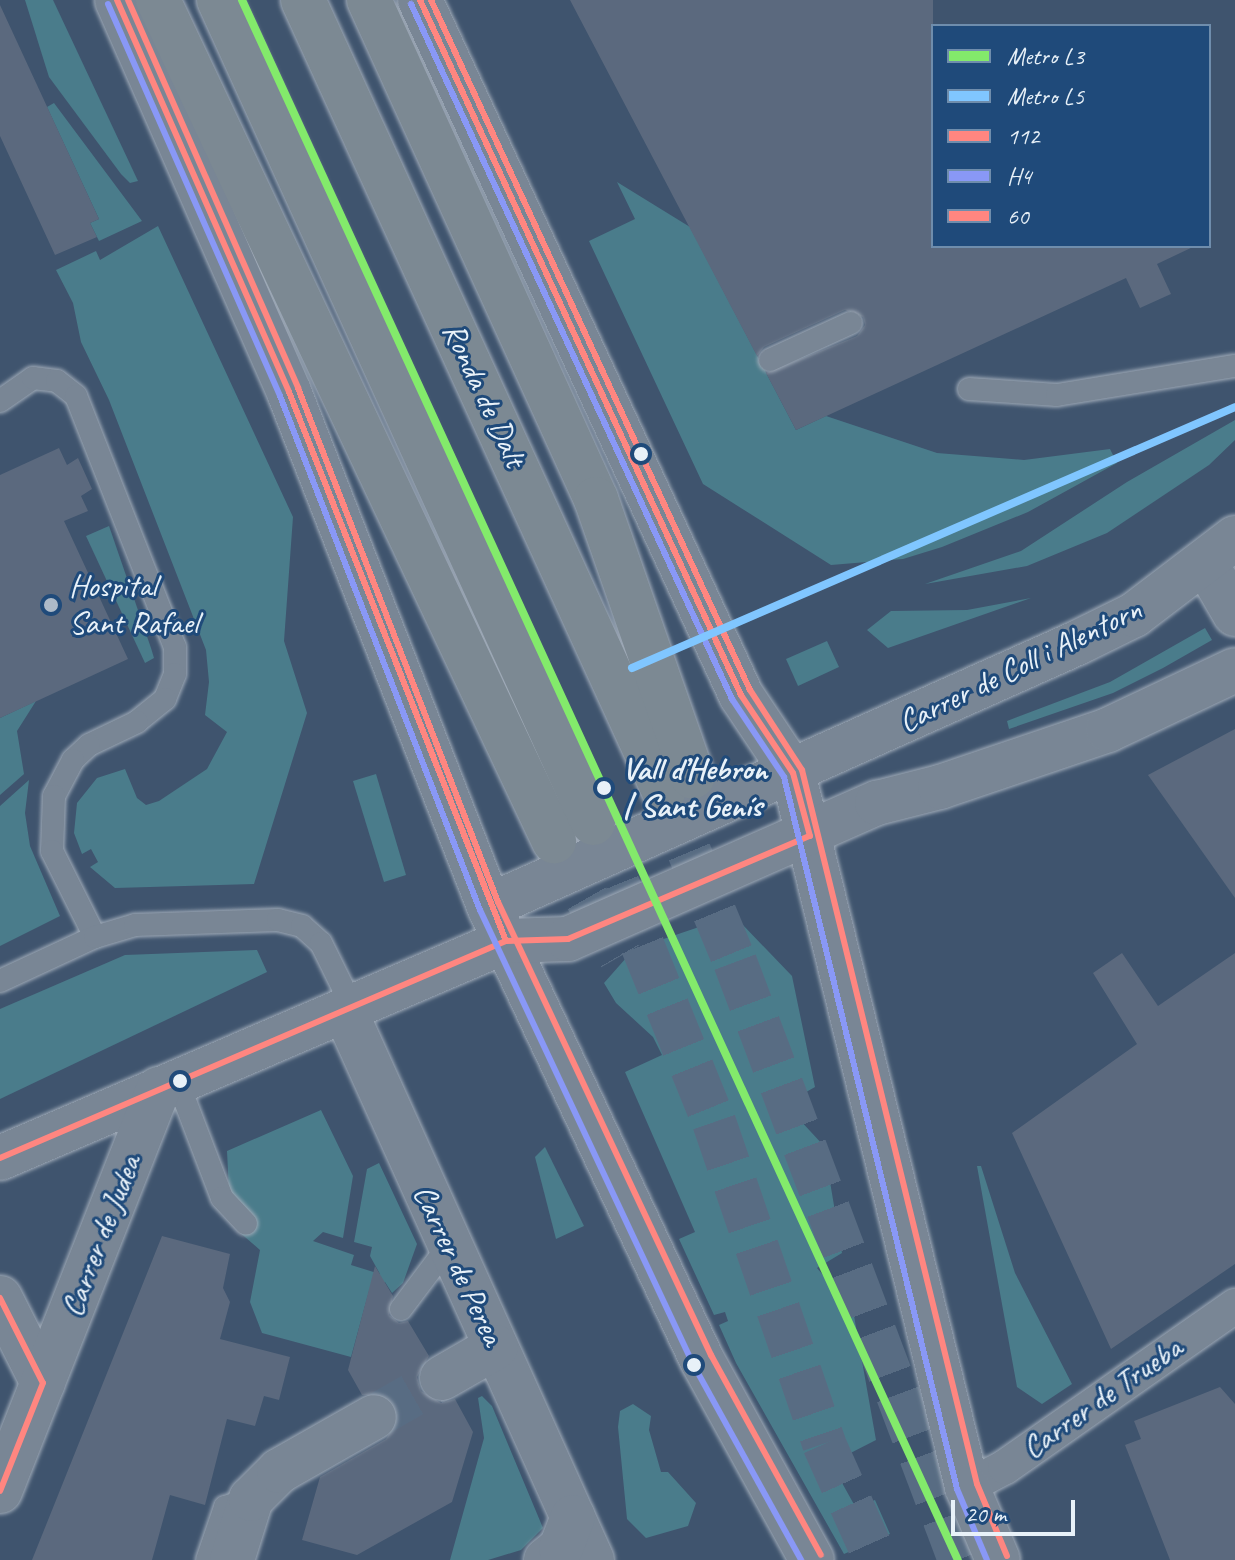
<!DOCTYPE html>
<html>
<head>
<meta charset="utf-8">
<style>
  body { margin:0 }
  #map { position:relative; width:1235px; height:1560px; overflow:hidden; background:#3f546e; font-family:Caveat,sans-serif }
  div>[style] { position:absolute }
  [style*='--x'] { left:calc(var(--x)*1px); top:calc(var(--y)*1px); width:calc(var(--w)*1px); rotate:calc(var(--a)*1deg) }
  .green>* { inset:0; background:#4a7c8b }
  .building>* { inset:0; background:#5b697e }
  .minor-tunnel>* { height:44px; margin-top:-22px; transform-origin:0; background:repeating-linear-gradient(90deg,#586c83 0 44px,transparent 0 66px) }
  .trunk-tunnel>* { height:44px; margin-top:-22px; transform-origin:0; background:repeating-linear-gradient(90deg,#586c83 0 44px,transparent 0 66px) }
  .roads { filter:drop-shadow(0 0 2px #9faab7) drop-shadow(0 0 2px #9faab7) }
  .service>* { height:22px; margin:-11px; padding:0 11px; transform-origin:11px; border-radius:11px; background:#798695 }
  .pedestrian>* { height:34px; margin:-17px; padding:0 17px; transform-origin:17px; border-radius:17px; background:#798695 }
  .minor>* { height:44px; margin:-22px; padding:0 22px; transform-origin:22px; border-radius:22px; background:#798695 }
  .tertiary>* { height:44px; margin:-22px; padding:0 22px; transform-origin:22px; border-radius:22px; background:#798695 }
  .trunk>* { height:44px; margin:-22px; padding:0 22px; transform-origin:22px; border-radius:22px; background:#7c8993 }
  .bus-1>* { height:6px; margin:-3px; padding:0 3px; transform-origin:3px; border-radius:3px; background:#ff8680 }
  .bus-2>* { height:6px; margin:-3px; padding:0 3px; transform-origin:3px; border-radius:3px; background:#8998f6 }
  .bus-3>* { height:6px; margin:-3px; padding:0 3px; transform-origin:3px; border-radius:3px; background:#ff8680 }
  .metro-1>* { height:8px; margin:-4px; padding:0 4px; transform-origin:4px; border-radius:4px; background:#83ea6b }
  .metro-2>* { height:8px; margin:-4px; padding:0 4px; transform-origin:4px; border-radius:4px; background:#80c6ff }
  .dots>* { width:22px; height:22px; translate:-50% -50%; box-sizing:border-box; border:4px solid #1f4a7a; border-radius:50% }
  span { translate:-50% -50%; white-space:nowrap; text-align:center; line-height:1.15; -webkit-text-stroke:6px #1f4a7a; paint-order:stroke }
  .street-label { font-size:32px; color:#e8f1f8 }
  .poi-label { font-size:32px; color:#e8f1f8 }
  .left { translate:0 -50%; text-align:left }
  .stop-label { font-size:32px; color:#e8f1f8; font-weight:700 }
  .legend { position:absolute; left:931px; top:24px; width:280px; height:224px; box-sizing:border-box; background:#1f4a7a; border:2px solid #6f8dac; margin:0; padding:10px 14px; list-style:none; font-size:24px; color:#e8f1f8 }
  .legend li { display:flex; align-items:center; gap:16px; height:40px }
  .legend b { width:40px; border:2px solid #6f8dac }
  .scale { position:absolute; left:951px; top:1500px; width:124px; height:36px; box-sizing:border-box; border:4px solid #e8f1f8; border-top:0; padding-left:10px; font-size:24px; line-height:28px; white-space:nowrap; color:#e8f1f8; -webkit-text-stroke:6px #1f4a7a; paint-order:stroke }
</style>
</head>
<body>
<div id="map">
  <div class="green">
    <i style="clip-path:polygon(25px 0,53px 0,138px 181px,130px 183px,121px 174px,49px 77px)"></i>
    <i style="clip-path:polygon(54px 103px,142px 221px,99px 241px,90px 223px,99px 219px,47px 107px)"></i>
    <i style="clip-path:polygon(617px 182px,690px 227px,796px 430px,826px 416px,937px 453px,1024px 460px,1110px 449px,1117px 463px,1028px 512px,942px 547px,903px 559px,831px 565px,703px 484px,589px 241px,635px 219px)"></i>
    <i style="clip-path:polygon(158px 226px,293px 517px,284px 641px,307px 713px,254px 884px,115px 888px,90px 867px,98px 862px,91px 849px,82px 854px,74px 833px,77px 803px,97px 778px,125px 769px,137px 798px,146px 805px,159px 801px,207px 769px,227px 732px,205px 715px,209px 682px,206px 650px,109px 400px,81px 342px,73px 303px,56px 270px,96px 251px,100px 260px)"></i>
    <i style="clip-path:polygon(1235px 420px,1235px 440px,1209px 465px,1107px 533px,1027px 566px,925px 584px,1021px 551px,1127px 482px)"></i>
    <i style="clip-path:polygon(109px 526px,151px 648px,154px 658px,145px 663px,86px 536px)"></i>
    <i style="clip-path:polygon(1031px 598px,888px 648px,867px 630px,891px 611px,967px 610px)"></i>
    <i style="clip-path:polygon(1205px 628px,1212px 640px,1163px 668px,1113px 693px,1009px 729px,1007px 721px,1110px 682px)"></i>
    <i style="clip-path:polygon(827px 641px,839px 667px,798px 686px,786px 659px)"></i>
    <i style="clip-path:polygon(36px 701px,17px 731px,24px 774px,0 795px,0 718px)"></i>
    <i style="clip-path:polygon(376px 774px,406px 875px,384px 882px,353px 781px)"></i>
    <i style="clip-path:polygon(29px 780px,25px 813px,30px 846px,60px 916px,0 946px,0 806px)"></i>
    <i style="clip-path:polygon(742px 924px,792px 976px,815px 1087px,785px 1104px,824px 1146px,842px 1253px,817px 1268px,853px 1310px,876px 1440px,831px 1463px,856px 1508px,875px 1500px,890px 1534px,844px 1554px,736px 1363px,719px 1325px,728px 1321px,725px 1312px,714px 1315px,679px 1239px,695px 1232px,625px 1072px,662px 1055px,653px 1037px,616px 1003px,604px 983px,634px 949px,699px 927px)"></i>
    <i style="clip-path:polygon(257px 950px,267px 972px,0 1099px,0 1009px,125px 955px)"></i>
    <i style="clip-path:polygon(321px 1110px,353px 1176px,343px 1238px,323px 1232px,313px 1241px,354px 1255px,351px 1265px,380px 1274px,370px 1256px,372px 1247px,354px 1242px,367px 1169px,379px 1163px,417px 1244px,403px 1283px,392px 1293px,385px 1282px,369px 1291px,351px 1357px,262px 1333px,250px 1302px,260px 1250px,238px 1231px,229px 1191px,227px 1151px)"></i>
    <i style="clip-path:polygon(545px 1147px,584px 1226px,556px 1239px,535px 1157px)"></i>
    <i style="clip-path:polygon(977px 1166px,981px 1166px,1015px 1273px,1072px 1384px,1042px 1404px,1017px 1387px)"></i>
    <i style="clip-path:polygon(482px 1396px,492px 1406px,543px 1528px,521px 1550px,488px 1560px,450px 1560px,484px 1438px,478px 1398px)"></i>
    <i style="clip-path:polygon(633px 1404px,651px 1416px,649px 1430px,661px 1472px,668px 1472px,696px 1503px,688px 1526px,646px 1538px,627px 1519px,618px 1427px,620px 1411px)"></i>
  </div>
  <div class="building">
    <i style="clip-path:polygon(570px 0,933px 0,933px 246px,1195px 246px,1157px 264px,1171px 294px,1140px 308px,1126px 278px,796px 430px,766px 373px,857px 336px,865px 325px,863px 317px,845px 310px,764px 347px,757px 356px)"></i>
    <i style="clip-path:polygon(0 5px,99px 219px,90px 223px,97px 237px,55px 255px,0 136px)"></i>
    <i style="clip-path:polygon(59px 448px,67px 465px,78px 458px,92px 489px,81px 496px,88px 511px,64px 521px,128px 659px,0 718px,0 475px)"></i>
    <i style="clip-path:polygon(1235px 729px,1235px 898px,1148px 775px)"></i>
    <i style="clip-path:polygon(1122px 953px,1158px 1006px,1235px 953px,1235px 1264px,1111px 1349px,1012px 1133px,1137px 1044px,1093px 973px)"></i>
    <i style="clip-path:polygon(162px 1236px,230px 1254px,223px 1288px,230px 1302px,220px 1339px,290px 1357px,279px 1400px,264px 1396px,255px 1426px,227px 1419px,205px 1505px,170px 1495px,152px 1560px,32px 1560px)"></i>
    <i style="clip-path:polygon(375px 1266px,393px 1296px,389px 1315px,399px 1323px,408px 1321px,429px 1356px,417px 1377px,421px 1391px,441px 1403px,455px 1399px,473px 1432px,452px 1502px,357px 1555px,302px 1540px,320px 1477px,386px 1439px,399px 1418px,387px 1396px,362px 1395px,348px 1370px)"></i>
    <i style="clip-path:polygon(1220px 1387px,1235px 1404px,1235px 1560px,1170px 1560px,1125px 1445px,1141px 1439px,1134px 1421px)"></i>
  </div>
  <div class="minor-tunnel">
    <i style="--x:374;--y:1417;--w:78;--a:-29.8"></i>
  </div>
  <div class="trunk-tunnel">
    <i style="--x:664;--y:791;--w:185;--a:67.5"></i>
    <i style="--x:735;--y:962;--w:639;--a:69.38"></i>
    <i style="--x:593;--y:823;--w:323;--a:68"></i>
    <i style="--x:714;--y:1122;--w:340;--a:71.1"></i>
    <i style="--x:824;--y:1444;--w:127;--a:65.9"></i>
    <i style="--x:554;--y:841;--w:133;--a:60.1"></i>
  </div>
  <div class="roads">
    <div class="service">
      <i style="--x:770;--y:360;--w:89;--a:-24.6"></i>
      <i style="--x:969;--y:389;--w:88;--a:3.9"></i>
      <i style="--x:1057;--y:395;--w:180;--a:-9.3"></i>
      <i style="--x:0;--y:401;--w:40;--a:-34.9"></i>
      <i style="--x:33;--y:378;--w:24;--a:7"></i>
      <i style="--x:57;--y:381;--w:24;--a:38"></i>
      <i style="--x:76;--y:396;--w:270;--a:68.5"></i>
      <i style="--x:175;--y:647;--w:27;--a:90"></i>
      <i style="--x:175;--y:674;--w:27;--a:112"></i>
      <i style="--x:165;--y:699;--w:36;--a:141"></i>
      <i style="--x:137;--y:722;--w:53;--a:154.4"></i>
      <i style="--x:89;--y:745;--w:22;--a:137"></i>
      <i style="--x:73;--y:760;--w:41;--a:117.8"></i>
      <i style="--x:54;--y:796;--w:55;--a:92.1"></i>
      <i style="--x:52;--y:851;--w:96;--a:63.4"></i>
      <i style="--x:0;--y:981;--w:105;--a:-24.9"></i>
      <i style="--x:95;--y:937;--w:42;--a:-16.7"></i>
      <i style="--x:135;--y:925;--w:143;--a:-2"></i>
      <i style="--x:278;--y:920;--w:25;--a:14"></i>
      <i style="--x:302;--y:926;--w:25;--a:42"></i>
      <i style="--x:321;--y:943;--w:72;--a:63.8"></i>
      <i style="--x:177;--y:1080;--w:126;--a:69.1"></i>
      <i style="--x:222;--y:1198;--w:35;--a:47"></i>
      <i style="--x:401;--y:1309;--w:80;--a:-53.1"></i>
      <i style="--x:207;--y:1560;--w:56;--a:-71.2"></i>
      <i style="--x:225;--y:1507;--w:27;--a:-17"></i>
    </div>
    <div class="pedestrian">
      <i style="--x:967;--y:1487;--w:43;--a:-27.8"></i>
      <i style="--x:1005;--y:1467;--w:281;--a:-35"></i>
    </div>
    <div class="minor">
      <i style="--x:1206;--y:564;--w:58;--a:59.9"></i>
      <i style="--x:345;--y:1011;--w:602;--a:65.78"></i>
      <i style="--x:0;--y:1158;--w:551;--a:-23.21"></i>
      <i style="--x:0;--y:1298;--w:95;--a:63.2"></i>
      <i style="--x:442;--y:1378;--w:62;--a:-29.9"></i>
      <i style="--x:0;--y:1491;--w:432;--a:-68.5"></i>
      <i style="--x:232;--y:1560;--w:64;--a:-72.7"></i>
      <i style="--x:251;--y:1499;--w:40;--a:-45"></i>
      <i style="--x:279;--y:1471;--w:109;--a:-29.6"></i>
      <i style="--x:546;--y:1560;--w:19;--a:-39"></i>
      <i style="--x:561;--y:1548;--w:33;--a:-69"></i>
    </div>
    <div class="tertiary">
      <i style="--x:117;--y:0;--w:428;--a:66.3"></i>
      <i style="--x:289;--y:392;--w:552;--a:68.74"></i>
      <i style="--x:489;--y:906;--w:501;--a:64.87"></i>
      <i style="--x:702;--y:1360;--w:228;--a:61.2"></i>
      <i style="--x:420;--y:0;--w:766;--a:65.21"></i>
      <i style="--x:741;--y:695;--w:94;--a:56.3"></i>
      <i style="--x:793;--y:773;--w:735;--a:76.3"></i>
      <i style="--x:967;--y:1487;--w:79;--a:67"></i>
      <i style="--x:489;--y:906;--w:644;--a:-24.1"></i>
      <i style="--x:1077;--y:643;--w:64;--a:-26.2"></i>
      <i style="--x:1134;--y:615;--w:127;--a:-37.3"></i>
      <i style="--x:506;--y:941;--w:62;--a:-1.8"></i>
      <i style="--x:568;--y:939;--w:338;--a:-23.8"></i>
      <i style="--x:877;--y:803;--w:65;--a:-14.3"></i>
      <i style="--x:940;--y:787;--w:177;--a:-18.7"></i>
      <i style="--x:1108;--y:730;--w:140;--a:-25.3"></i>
    </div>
    <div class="trunk">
      <i style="--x:158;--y:0;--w:930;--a:64.79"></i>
      <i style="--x:219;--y:0;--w:904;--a:65.56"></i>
      <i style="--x:303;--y:0;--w:869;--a:65.47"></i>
      <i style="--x:369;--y:0;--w:548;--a:65.54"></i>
      <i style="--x:596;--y:499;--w:294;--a:70.8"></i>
    </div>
  </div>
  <div class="bus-1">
    <i style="--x:117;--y:0;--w:428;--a:66.3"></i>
    <i style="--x:289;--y:392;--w:590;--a:68.43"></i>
    <i style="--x:0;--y:1158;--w:551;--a:-23.21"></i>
    <i style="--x:506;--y:941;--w:62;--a:-1.8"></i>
    <i style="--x:568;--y:939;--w:263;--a:-23.1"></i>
    <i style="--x:810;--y:836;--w:65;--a:-105.1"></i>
    <i style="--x:793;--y:773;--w:94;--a:-123.7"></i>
    <i style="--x:741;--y:695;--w:766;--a:-114.79"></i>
    <i style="--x:0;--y:1298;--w:95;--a:63.2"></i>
    <i style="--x:43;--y:1383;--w:116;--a:111.7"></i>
  </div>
  <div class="bus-2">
    <i style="--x:108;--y:4;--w:428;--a:66.3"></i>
    <i style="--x:280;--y:396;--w:552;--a:68.74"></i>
    <i style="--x:480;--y:910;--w:501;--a:64.87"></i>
    <i style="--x:693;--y:1364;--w:224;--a:61.1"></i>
    <i style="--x:411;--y:4;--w:766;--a:65.21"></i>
    <i style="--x:732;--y:699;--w:94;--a:56.3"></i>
    <i style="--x:784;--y:777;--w:733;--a:76.34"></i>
    <i style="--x:957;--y:1489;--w:77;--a:67.1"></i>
  </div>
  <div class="bus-3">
    <i style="--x:128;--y:0;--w:424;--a:66.3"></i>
    <i style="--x:298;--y:388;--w:552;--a:68.74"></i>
    <i style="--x:498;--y:902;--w:501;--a:64.82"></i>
    <i style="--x:711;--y:1355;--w:228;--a:61.2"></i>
    <i style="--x:431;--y:0;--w:760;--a:65.19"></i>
    <i style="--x:750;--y:690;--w:95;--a:57"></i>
    <i style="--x:802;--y:770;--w:735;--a:76.23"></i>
    <i style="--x:977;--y:1484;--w:78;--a:67.4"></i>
  </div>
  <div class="metro-1">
    <i style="--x:242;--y:0;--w:1716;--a:65.35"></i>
  </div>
  <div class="metro-2">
    <i style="--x:632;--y:668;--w:657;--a:-23.4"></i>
  </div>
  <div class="dots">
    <i style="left:641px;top:454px;background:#e8f1f8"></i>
    <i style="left:51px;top:605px;background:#adbac8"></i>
    <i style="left:604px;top:788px;background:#e8f1f8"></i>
    <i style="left:180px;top:1081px;background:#e8f1f8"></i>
    <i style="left:694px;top:1365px;background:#e8f1f8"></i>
  </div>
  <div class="street-label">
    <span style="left:484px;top:395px;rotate:65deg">Ronda de Dalt</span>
    <span style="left:1020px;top:666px;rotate:-26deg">Carrer de Coll i Alentorn</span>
    <span style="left:101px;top:1236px;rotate:-69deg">Carrer de Judea</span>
    <span style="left:458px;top:1265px;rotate:65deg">Carrer de Perea</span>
    <span style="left:1102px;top:1398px;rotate:-35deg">Carrer de Trueba</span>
  </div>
  <div class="poi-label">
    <span class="left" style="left:69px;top:605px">Hospital<br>Sant Rafael</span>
  </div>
  <div class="stop-label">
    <span class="left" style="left:622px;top:788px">Vall d’Hebron<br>| Sant Genís</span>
  </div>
  <ul class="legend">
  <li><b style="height:10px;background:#83ea6b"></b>Metro L3</li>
  <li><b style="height:10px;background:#80c6ff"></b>Metro L5</li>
  <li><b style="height:10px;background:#ff8680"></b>112</li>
  <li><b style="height:10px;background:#8998f6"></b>H4</li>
  <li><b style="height:10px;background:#ff8680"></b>60</li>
  </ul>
  <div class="scale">20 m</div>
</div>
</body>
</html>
